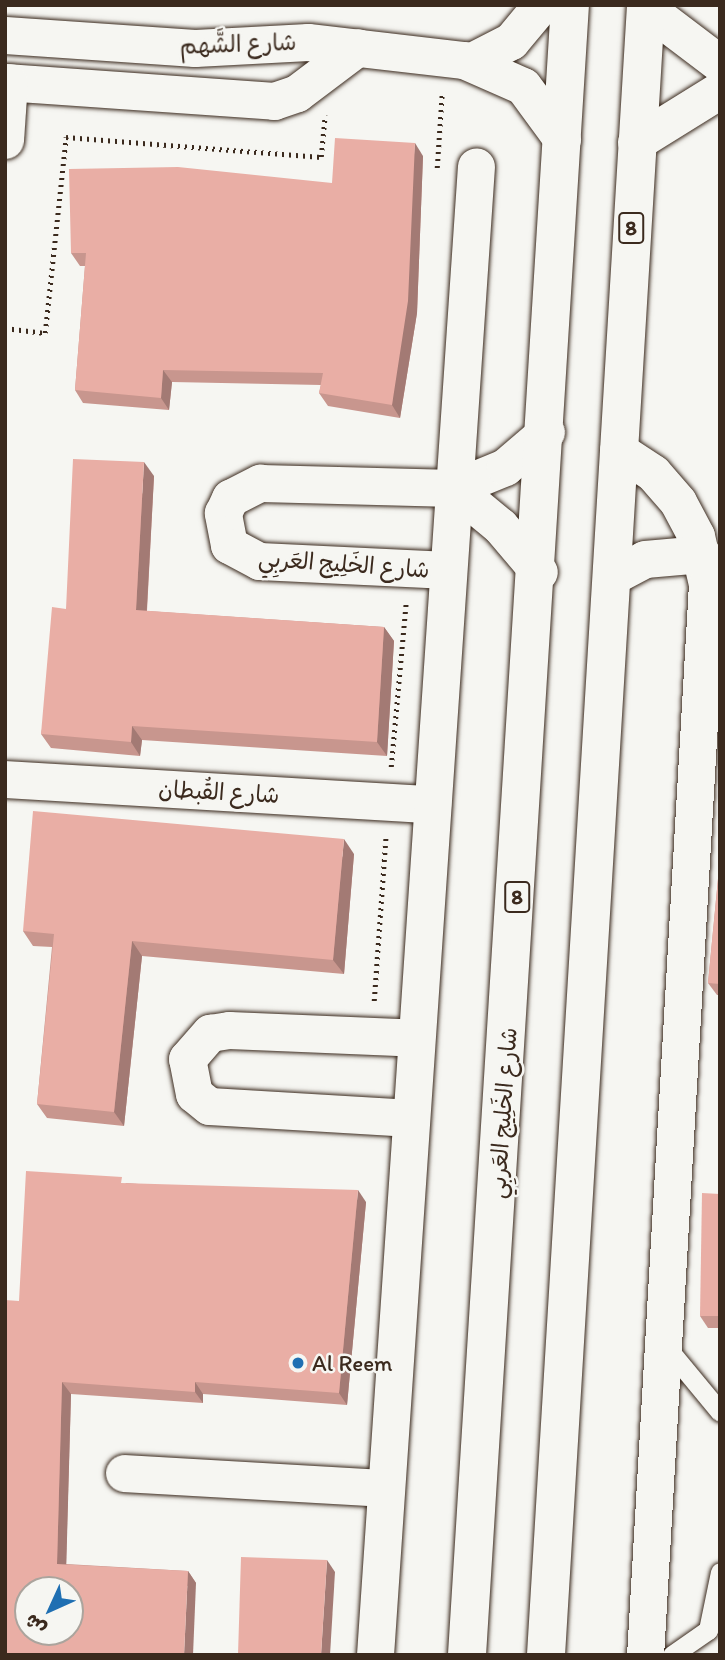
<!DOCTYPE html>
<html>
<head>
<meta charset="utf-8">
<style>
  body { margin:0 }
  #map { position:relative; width:725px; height:1660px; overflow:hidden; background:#f6f6f2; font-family:Itim,"Playpen Sans Arabic",sans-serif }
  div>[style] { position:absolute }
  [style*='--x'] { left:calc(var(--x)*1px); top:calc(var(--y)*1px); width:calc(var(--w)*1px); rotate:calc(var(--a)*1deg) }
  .path>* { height:4.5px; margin-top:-2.25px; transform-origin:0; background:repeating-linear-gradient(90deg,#3b2a1e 0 2px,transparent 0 7px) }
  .roads { filter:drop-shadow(0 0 2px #3b2a1e) drop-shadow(0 0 2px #3b2a1e) }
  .lane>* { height:19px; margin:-9.5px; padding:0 9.5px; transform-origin:9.5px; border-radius:9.5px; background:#f6f6f2 }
  .street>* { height:37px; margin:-18.5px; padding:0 18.5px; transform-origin:18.5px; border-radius:18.5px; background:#f6f6f2 }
  .highway>* { height:38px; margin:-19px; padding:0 19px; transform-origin:19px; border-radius:19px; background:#f6f6f2 }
  .wall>* { inset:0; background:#c8968e }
  .shaded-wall>* { inset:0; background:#a37a74 }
  .building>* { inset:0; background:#e9aea5 }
  .dots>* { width:19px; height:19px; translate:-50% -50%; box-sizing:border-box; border:4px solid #f6f6f2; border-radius:50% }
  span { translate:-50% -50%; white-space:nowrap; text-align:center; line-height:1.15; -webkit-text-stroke:5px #f6f6f2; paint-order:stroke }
  .shield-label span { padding:2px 5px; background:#f6f6f2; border:2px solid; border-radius:5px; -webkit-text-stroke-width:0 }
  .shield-label { font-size:21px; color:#3b2a1e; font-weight:700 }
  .street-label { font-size:23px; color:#3b2a1e }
  .poi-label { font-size:23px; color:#3b2a1e }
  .left { translate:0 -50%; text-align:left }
  .frame { position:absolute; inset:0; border:7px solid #3b2a1e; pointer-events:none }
  .north { position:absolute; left:14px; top:1576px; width:70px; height:70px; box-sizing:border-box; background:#f6f6f2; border:2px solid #aba49d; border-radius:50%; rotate:225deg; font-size:19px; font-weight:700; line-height:28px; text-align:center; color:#3b2a1e }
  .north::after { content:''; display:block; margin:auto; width:24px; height:32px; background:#1f6fb2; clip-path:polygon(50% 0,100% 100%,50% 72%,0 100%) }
</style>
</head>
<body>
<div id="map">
  <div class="path">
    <i style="--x:437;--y:168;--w:75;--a:-86.2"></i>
    <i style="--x:5;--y:328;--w:40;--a:7.1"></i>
    <i style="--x:45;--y:333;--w:197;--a:-83.9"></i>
    <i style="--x:66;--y:137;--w:256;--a:4.5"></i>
    <i style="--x:321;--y:157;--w:42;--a:-84.6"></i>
    <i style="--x:391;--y:767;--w:167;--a:-84.8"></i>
    <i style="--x:374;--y:1001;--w:166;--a:-85.9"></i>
  </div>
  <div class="roads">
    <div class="lane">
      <i style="--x:663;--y:1343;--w:89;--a:50.4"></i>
      <i style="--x:672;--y:1655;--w:44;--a:-34.8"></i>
      <i style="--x:708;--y:1630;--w:59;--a:-78.3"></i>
    </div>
    <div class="street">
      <i style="--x:645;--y:7;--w:94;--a:37.2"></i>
      <i style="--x:5;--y:35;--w:190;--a:3.9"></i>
      <i style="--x:195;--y:48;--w:113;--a:-3"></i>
      <i style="--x:308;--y:42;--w:157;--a:6.6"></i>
      <i style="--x:464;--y:60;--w:64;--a:23.8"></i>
      <i style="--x:523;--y:86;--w:66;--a:53.7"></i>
      <i style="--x:470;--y:62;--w:46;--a:-27.1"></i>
      <i style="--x:511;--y:41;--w:47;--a:-50.2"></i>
      <i style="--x:5;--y:82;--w:270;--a:4"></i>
      <i style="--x:274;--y:101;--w:24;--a:-19"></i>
      <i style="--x:297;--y:93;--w:76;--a:-37"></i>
      <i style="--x:5;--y:140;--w:58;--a:-86.1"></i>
      <i style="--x:636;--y:142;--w:99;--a:-31.8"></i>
      <i style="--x:618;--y:450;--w:42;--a:33.3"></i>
      <i style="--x:653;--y:473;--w:38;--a:49"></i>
      <i style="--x:678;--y:502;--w:38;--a:62"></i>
      <i style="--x:696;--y:536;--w:49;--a:77.1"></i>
      <i style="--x:707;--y:584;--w:1073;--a:93.31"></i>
      <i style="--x:454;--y:488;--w:60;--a:39.6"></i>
      <i style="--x:500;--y:526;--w:60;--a:49.7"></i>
      <i style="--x:448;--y:570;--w:189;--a:-177.3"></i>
      <i style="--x:259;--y:561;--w:34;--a:-152"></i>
      <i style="--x:229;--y:545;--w:33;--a:-101"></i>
      <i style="--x:223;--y:513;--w:17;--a:-65"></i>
      <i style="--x:230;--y:498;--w:34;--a:-27"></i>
      <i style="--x:260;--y:483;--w:194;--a:1.5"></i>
      <i style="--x:454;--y:488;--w:55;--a:-22.4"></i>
      <i style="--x:505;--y:467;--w:54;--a:-40.5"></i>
      <i style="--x:611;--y:577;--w:38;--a:-28"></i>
      <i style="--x:645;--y:559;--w:57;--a:-5"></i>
      <i style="--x:5;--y:779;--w:428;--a:3.4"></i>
      <i style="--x:411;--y:1118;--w:202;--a:-176.6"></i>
      <i style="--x:209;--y:1106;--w:19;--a:-141"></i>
      <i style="--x:194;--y:1094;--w:36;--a:-101"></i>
      <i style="--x:187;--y:1059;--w:35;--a:-49"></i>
      <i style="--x:210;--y:1033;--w:19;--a:-9"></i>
      <i style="--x:229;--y:1030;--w:187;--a:2.4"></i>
      <i style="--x:124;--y:1473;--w:262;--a:3.3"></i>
      <i style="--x:375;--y:1655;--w:1492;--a:-86.12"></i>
    </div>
    <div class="highway">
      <i style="--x:467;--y:1655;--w:1653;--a:-86.43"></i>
      <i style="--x:546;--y:1655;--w:1653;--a:-86.53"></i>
    </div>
  </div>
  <div class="wall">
    <i style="clip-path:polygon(423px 156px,417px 313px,400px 418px,328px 406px,319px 393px,321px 385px,172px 382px,169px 410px,83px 403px,75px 390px,85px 266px,80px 266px,71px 253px,332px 183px)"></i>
    <i style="clip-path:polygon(154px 476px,147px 611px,384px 627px,394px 641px,387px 756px,142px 740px,140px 756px,51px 748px,41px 734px,66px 609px)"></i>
    <i style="clip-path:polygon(354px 854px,344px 974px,142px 956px,124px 1126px,47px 1118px,37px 1104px,52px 947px,33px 946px,23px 931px)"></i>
    <i style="clip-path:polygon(720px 858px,720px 995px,717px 995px,708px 983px)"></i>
    <i style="clip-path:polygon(126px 1183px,366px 1202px,347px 1405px,203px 1394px,203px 1403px,71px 1394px,66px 1564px,188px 1571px,196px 1583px,5px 1655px,19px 1301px)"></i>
    <i style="clip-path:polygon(720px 1194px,720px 1328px,708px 1328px,700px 1316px)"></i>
  </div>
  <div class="shaded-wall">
    <i style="clip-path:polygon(415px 143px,423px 156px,417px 313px,400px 418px,392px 405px)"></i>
    <i style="clip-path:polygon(163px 370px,172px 382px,169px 410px,161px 398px)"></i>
    <i style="clip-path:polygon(144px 462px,154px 476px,146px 624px,136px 610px)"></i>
    <i style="clip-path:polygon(384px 627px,394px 641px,387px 756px,377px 742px)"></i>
    <i style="clip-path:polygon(132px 726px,142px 740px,140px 756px,131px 742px)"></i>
    <i style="clip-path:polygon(344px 839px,354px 854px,344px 974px,333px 960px)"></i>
    <i style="clip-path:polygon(132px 941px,142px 956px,124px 1126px,114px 1112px)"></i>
    <i style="clip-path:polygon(358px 1190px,366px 1202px,347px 1405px,339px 1393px)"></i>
    <i style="clip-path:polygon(62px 1382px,71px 1394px,66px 1575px,57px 1564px)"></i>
    <i style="clip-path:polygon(195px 1382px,203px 1394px,203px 1403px,195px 1392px)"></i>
    <i style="clip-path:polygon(327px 1560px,335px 1572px,330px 1655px,321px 1655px)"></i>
    <i style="clip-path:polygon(188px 1571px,196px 1583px,193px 1655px,184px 1655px)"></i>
  </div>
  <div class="building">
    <i style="clip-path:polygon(335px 138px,415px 143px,408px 301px,392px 405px,319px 393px,323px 373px,163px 370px,161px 398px,75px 390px,86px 253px,71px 253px,69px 169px,178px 167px,332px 183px)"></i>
    <i style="clip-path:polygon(73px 459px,144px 462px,136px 610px,384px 627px,377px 742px,132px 726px,131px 742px,41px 734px,52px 607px,66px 609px)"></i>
    <i style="clip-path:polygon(33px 811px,344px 839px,333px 960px,132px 941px,114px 1112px,37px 1104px,54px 934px,23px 931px)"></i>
    <i style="clip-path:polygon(720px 858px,720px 984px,708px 983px)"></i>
    <i style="clip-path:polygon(evenodd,26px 1171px,122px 1177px,121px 1183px,358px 1190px,339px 1393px,195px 1382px,195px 1392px,62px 1382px,57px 1564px,188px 1571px,184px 1655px,5px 1655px,5px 1300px,19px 1301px,26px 1171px,28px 1590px,70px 1590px,70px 1632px,28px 1632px,28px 1590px)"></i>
    <i style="clip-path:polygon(702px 1193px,720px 1194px,720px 1316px,700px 1316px)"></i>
    <i style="clip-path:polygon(241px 1557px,327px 1560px,321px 1655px,238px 1655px)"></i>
  </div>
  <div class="dots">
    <i style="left:298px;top:1363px;background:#1f6fb2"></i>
  </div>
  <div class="shield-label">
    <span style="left:631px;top:228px">8</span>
    <span style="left:517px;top:897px">8</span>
  </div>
  <div class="street-label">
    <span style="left:238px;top:44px;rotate:-2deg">شارع الشَّهم</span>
    <span style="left:344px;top:564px;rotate:4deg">شارع الخَلِيج العَربِي</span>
    <span style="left:219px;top:792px;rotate:3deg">شارع القُبطان</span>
    <span style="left:503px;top:1113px;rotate:-86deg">شارع الخَلِيج العَربِي</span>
  </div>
  <div class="poi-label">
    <span class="left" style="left:312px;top:1363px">Al Reem</span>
  </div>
  <div class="frame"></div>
  <div class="north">ش</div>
</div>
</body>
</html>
